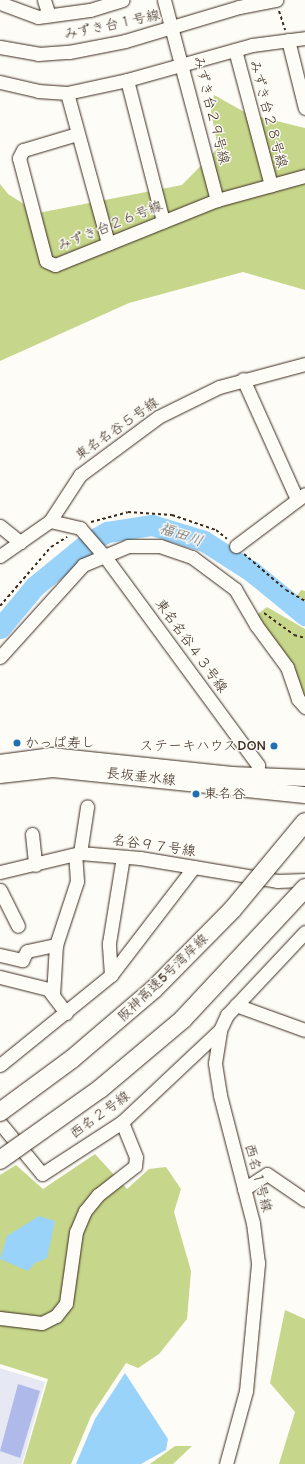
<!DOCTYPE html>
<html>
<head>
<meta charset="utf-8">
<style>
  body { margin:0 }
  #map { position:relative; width:305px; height:1464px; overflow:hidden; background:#fdfcf7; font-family:Itim,"Klee One",sans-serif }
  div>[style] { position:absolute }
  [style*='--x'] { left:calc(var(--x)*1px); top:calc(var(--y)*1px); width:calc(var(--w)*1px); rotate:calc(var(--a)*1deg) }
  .built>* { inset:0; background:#e6e8f3 }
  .green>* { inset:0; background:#c6d68a }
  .water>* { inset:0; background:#9ad3fa }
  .river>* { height:21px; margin:-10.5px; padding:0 10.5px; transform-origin:10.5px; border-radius:10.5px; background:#9ad3fa }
  .building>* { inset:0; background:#afbaeb }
  .path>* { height:2px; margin-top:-1px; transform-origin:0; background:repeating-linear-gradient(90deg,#3b2a1e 0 3px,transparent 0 6px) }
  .roads { filter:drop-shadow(0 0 1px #3b2a1e) drop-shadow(0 0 1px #3b2a1e) }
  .minor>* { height:13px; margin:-6.5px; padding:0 6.5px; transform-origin:6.5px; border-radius:6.5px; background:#fdfcf7 }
  .major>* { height:16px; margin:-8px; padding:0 8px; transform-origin:8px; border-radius:8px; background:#fdfcf7 }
  .bridges { filter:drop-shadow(0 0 1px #3b2a1e) drop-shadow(0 0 1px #3b2a1e) }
  .highway-bridge>* { height:18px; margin:-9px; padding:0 9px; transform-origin:9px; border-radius:9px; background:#fdfcf7 }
  .dots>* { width:11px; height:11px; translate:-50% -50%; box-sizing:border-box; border:2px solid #fdfcf7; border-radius:50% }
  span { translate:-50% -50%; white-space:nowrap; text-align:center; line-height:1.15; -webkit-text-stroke:3px #fdfcf7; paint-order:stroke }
  .street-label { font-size:14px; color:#3b2a1e }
  .poi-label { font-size:14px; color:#3b2a1e }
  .left { translate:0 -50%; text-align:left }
  .right { translate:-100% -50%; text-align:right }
  .water-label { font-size:15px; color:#535455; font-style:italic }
</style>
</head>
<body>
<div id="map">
  <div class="built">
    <i style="clip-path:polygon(0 1368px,45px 1382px,22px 1464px,0 1464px)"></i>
  </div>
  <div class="green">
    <i style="clip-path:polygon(214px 95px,248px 114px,305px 128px,305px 290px,243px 272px,129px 303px,0 361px,0 184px,8px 194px,38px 213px,182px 185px,218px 148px,211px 112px)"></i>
    <i style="clip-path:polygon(301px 590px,305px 591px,305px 607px,293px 602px)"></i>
    <i style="clip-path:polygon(267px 607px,305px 629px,305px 701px,255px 616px)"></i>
    <i style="clip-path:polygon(95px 1154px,127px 1189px,149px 1169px,166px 1167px,181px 1189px,174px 1212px,191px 1271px,187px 1319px,159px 1354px,138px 1368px,126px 1363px,91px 1416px,71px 1464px,23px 1464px,48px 1379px,0 1364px,0 1175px,16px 1165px,43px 1189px)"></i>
    <i style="clip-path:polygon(285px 1310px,305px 1319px,305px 1464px,279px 1464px,295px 1412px,270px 1383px)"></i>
    <i style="clip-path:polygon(175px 1446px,192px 1446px,173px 1464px,150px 1464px)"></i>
  </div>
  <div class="water">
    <i style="clip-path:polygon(39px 1216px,55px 1221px,47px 1258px,35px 1263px,28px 1271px,0 1259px,7px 1236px)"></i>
    <i style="clip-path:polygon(125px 1373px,168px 1439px,166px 1450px,141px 1464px,76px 1464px,95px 1419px)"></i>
  </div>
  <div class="river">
    <i style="--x:0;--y:628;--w:55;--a:-50.2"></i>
    <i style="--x:35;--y:586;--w:70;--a:-39.2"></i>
    <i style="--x:89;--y:542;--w:21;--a:-29"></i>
    <i style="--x:107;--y:532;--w:46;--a:-8.8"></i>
    <i style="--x:152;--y:525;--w:54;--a:17.1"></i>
    <i style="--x:204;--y:541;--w:56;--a:32.6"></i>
    <i style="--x:251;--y:571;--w:70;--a:39.2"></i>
  </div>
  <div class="building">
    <i style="clip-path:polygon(18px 1384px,40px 1391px,20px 1458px,0 1451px)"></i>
  </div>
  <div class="path">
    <i style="--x:279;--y:11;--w:20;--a:72"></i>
    <i style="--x:91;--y:522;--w:38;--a:-15"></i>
    <i style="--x:128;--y:512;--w:44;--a:3.9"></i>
    <i style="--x:172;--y:515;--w:46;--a:18.8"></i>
    <i style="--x:216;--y:530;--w:14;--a:39"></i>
    <i style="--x:244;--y:554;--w:55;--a:40.6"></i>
    <i style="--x:286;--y:590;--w:22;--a:30"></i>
    <i style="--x:0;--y:606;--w:78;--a:-49.2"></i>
    <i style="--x:51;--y:547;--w:19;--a:-32"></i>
    <i style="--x:264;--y:613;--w:37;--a:36"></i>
    <i style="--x:294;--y:635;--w:11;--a:15"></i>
  </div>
  <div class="roads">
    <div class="minor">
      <i style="--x:44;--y:0;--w:16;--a:72"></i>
      <i style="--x:164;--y:0;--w:207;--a:75.2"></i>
      <i style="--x:0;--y:3;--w:40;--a:20.2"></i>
      <i style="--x:38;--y:17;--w:52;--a:-7.7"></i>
      <i style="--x:90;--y:10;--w:34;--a:-17"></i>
      <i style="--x:288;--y:40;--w:70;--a:76"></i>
      <i style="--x:0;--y:47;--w:39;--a:10"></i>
      <i style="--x:38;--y:54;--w:31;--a:-4"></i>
      <i style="--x:69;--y:52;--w:57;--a:-11.1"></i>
      <i style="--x:125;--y:41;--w:119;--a:-16.6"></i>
      <i style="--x:239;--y:7;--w:38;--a:-11"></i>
      <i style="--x:235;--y:50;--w:140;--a:75.1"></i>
      <i style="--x:127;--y:80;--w:146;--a:75.7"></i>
      <i style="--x:0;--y:82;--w:39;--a:13"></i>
      <i style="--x:38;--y:91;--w:29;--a:4"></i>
      <i style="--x:67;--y:93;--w:61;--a:-12.2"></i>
      <i style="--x:127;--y:80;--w:130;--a:-15.6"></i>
      <i style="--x:252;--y:45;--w:53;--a:-7.5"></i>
      <i style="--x:67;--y:93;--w:156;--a:74.7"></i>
      <i style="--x:77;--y:134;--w:56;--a:163.5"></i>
      <i style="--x:23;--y:150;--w:9;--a:117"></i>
      <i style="--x:19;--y:158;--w:106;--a:75.3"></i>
      <i style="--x:46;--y:261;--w:10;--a:24"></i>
      <i style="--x:55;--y:265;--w:175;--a:-21.9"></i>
      <i style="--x:217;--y:200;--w:91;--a:-15.3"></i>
      <i style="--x:243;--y:379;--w:132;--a:65.8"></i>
      <i style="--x:50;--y:521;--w:31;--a:13"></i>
      <i style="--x:80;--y:528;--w:35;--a:49"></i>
      <i style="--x:103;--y:554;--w:262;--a:53.7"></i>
      <i style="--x:258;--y:765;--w:19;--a:93"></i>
      <i style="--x:0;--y:526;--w:26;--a:39"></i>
      <i style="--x:236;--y:546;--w:86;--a:-37"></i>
      <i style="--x:0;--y:556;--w:61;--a:-35"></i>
      <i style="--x:50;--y:521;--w:55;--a:-56.9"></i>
      <i style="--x:80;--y:475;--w:97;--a:-36.6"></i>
      <i style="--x:158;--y:417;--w:68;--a:-26.2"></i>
      <i style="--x:219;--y:387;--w:89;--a:-15"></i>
      <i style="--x:0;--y:657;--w:124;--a:-47.9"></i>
      <i style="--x:83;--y:565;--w:49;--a:-22.9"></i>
      <i style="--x:128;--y:546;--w:32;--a:0"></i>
      <i style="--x:160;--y:546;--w:34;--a:19"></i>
      <i style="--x:192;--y:557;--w:54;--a:36.7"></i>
      <i style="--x:235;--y:589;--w:42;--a:59.7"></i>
      <i style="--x:256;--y:625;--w:52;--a:53.6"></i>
      <i style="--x:287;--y:667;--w:34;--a:71"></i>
      <i style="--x:298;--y:699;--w:11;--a:49"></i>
      <i style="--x:32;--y:834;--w:31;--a:84"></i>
      <i style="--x:80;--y:853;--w:47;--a:-81.3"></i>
      <i style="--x:0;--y:872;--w:82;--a:-13.4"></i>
      <i style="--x:80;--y:853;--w:60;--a:4.8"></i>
      <i style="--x:140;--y:858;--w:139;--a:9.5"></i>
      <i style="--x:277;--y:881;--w:28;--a:-2"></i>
      <i style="--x:0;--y:890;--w:40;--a:63.4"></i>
      <i style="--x:0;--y:955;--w:23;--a:13"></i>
      <i style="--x:22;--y:960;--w:10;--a:-61"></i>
      <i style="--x:27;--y:951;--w:30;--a:-12"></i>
      <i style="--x:111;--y:975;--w:32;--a:-94"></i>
      <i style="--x:109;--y:943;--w:87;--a:-80.8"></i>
      <i style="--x:0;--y:977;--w:49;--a:14"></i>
      <i style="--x:48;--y:989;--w:30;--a:53"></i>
      <i style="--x:53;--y:995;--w:50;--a:-86.6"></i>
      <i style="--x:56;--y:945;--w:67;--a:-71.8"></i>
      <i style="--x:77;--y:881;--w:26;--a:-94"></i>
      <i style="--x:236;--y:1005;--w:73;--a:19.9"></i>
      <i style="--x:0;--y:1065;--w:143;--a:-39"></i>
      <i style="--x:111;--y:975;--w:136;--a:-52.5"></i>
      <i style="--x:0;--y:1123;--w:66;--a:50.5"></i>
      <i style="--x:42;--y:1174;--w:95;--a:-33"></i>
      <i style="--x:122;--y:1122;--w:134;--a:-43.2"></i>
      <i style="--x:244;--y:1189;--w:27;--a:-33"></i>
      <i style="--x:267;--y:1174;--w:46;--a:34.4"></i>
      <i style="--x:0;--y:1318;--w:42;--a:6.8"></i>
      <i style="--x:42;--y:1323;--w:16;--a:-27"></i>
      <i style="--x:56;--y:1316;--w:16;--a:-52"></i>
      <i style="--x:66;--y:1303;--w:72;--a:-82"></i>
      <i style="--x:76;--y:1232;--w:23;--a:-67"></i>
      <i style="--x:85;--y:1211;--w:21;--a:-51"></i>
      <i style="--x:98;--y:1195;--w:47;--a:-38.1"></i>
      <i style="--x:135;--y:1166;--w:9;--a:-84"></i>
      <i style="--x:136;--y:1157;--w:38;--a:-112"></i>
      <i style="--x:226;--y:1464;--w:76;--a:-74.7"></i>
      <i style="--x:246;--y:1391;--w:129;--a:-84.6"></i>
      <i style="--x:258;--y:1263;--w:40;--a:-97.1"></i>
      <i style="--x:253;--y:1223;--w:132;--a:-104.5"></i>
      <i style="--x:220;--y:1095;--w:32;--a:-99"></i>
      <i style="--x:215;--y:1063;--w:33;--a:-81"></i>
      <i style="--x:220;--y:1030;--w:17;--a:-65"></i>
      <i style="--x:227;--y:1015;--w:114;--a:-46.8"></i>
    </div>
    <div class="major">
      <i style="--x:0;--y:763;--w:51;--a:-7.8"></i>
      <i style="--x:51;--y:756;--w:182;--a:6"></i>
      <i style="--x:232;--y:775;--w:73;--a:2.4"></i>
      <i style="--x:0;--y:775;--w:53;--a:-6.5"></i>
      <i style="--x:53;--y:769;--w:253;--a:5.9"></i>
    </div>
  </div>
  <div class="bridges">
    <div class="highway-bridge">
      <i style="--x:0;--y:1112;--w:89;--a:-36.4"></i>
      <i style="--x:72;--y:1059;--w:108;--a:-40.5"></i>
      <i style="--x:154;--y:989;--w:111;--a:-45.4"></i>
      <i style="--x:232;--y:910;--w:114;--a:-50.3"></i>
      <i style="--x:0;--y:1160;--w:123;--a:-35.4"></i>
      <i style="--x:100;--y:1089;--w:109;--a:-40.1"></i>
      <i style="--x:183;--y:1019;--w:179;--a:-47"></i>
    </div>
  </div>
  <div class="dots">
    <i style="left:17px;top:743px;background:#1f6fb2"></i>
    <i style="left:274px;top:746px;background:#1f6fb2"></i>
    <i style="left:196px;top:794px;background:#1f6fb2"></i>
  </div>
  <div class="street-label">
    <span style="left:112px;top:25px;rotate:-12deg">みずき台１号線</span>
    <span style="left:211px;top:110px;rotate:76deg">みずき台２９号線</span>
    <span style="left:268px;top:114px;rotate:75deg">みずき台２８号線</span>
    <span style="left:110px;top:226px;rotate:-22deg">みずき台２６号線</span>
    <span style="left:117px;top:429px;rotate:-35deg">東名名谷５号線</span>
    <span style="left:191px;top:646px;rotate:54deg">東名名谷４３号線</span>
    <span style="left:141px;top:777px;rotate:6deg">長坂垂水線</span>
    <span style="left:154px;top:846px;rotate:8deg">名谷９７号線</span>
    <span style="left:163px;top:978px;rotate:-44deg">阪神高速5号湾岸線</span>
    <span style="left:100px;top:1115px;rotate:-36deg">西名２号線</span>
    <span style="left:258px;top:1178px;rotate:75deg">西名１号線</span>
  </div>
  <div class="poi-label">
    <span class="left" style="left:25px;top:743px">かっぱ寿し</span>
    <span class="right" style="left:266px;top:746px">ステーキハウスDON</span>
    <span class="left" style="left:204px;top:794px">東名谷</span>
  </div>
  <div class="water-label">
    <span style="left:181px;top:535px;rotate:19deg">福田川</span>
  </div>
</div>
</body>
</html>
